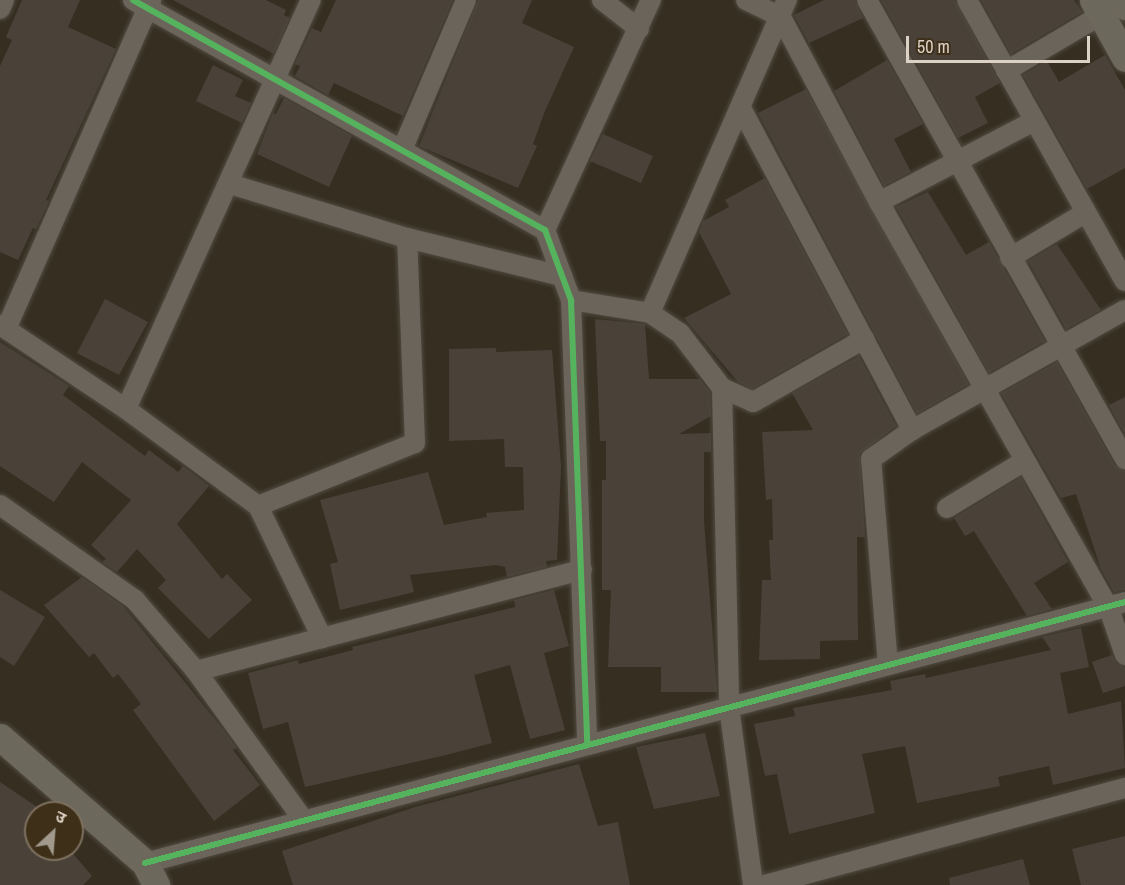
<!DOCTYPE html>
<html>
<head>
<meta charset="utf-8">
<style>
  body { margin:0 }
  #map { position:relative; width:1125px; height:885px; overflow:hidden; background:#362e21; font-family:"Archivo Narrow","Noto Sans Devanagari",sans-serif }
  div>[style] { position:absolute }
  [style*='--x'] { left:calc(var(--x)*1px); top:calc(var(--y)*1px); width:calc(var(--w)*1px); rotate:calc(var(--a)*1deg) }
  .building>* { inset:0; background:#4a4239 }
  .roads { filter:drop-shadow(0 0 2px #514b41) drop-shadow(0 0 2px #514b41) }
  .street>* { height:20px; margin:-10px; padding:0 10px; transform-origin:10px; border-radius:10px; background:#6b645b }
  .secondary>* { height:27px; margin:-13.5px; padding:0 13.5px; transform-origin:13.5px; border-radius:13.5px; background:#6d685c }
  .cycleway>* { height:6px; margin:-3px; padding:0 3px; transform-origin:3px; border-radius:3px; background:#56b35d }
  span { translate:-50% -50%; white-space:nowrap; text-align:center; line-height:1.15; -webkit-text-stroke:4.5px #3e2f19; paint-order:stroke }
  .north { position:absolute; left:24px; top:801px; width:60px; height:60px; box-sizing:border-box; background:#3e2f19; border:2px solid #7d705e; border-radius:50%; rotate:26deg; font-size:16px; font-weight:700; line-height:24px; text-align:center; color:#dbd2c5 }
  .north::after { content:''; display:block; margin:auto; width:21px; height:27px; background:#a1998c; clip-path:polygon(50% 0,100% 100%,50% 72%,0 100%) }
  .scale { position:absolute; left:906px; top:36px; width:184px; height:27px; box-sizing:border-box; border:3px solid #dbd2c5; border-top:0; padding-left:8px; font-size:18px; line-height:21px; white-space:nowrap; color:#dbd2c5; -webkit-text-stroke:4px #3e2f19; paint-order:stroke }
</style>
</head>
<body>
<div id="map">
  <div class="building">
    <i style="clip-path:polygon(22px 0,80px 0,68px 27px,116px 49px,46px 200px,49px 201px,36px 229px,33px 228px,18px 260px,0 252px,0 66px,12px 40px,6px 37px)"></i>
    <i style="clip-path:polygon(173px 0,266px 0,286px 10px,284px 15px,290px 18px,274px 54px)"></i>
    <i style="clip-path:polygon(336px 0,453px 0,403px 116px,334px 83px,328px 95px,295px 76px,300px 66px,295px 64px,312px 28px,321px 32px)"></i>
    <i style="clip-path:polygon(478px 0,532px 0,522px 23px,574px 47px,545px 111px,533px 144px,537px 146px,518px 188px,419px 146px)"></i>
    <i style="clip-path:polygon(824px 0,855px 0,863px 18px,809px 43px,794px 15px)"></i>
    <i style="clip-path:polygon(881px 0,955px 0,1000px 83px,975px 97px,988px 123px,958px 138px)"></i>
    <i style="clip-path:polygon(981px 0,1074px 0,1082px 12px,1011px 54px)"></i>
    <i style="clip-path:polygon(1105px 55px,1125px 90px,1125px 168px,1087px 189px,1023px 75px,1047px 61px,1059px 82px)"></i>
    <i style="clip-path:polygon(887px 60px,923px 124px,894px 139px,911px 172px,884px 186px,834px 91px)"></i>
    <i style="clip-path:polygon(213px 65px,243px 80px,235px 96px,251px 103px,242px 123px,196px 101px)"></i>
    <i style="clip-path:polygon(806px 89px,969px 384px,917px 414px,758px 113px)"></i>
    <i style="clip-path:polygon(284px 98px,352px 136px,329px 187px,257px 154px,273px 113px,276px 114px)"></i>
    <i style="clip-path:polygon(603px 134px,653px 156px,641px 183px,590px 161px)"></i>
    <i style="clip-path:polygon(765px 178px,848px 334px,752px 389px,738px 382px,684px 318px,731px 294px,699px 232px,703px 221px,729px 207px,725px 200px)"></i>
    <i style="clip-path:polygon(928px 192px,966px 255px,989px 242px,1045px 341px,989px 373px,896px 207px)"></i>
    <i style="clip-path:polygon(1057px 244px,1101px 310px,1066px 329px,1028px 261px)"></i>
    <i style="clip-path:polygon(105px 299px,148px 322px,119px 375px,77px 353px)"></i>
    <i style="clip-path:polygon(595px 319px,645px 324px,649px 379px,700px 379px,710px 392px,711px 416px,679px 434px,711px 433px,711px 452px,704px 452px,704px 521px,717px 692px,661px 692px,661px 667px,608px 667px,611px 590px,602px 590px,602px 480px,606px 480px,606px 441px,600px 441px)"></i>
    <i style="clip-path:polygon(0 342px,69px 386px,63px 395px,145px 456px,149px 450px,178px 472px,183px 466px,209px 486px,177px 524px,222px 579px,227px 574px,252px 600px,209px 639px,158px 588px,166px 580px,137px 549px,117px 572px,102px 562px,106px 559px,91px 545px,131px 500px,82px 462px,54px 502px,0 466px)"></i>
    <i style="clip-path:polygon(496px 348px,496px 352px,552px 350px,561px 466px,557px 560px,546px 561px,547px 567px,507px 577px,505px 567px,496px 565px,410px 575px,414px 592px,340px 610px,330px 564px,338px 562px,320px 500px,428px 472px,444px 525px,487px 517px,486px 513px,524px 510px,523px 467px,505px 467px,504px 439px,449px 441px,449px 349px)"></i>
    <i style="clip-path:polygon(859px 356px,896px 426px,860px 454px,865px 537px,857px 537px,858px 640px,820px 641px,820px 659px,759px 660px,762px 580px,771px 580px,769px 540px,773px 540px,772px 499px,766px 500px,762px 432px,813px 430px,792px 393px)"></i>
    <i style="clip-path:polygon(1057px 362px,1115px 465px,1125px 471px,1125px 590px,1114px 592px,1101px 569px,1076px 494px,1061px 498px,1001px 393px)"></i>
    <i style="clip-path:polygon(1125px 397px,1125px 435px,1109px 405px)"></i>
    <i style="clip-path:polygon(1021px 477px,1068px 562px,1034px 583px,1052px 609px,1027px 616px,974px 531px,965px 536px,954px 518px)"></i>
    <i style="clip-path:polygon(82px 577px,123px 606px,222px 728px,237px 748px,233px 750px,260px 785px,214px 821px,133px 710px,141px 704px,118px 674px,113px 678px,94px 653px,89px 657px,44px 605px)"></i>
    <i style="clip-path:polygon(0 590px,45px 617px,14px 666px,0 657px)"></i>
    <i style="clip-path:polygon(554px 590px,569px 646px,544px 653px,565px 730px,530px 739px,510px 665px,474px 675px,492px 743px,446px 755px,305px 787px,288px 722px,263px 729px,248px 673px,298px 660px,299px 664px,353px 650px,352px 647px,515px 607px,514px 600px)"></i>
    <i style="clip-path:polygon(1081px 628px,1089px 667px,1060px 673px,1068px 714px,1121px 701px,1125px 768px,1053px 785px,1049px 766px,998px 777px,1000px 786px,917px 803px,905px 746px,862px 754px,875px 813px,789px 834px,777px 774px,765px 776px,754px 724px,795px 716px,793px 708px,892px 690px,890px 681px,925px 674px,926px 678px,1051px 650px,1042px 637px)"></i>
    <i style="clip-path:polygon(1112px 655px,1117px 664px,1125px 667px,1125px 686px,1103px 693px,1092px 662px)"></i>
    <i style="clip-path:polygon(705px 733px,720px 796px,654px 809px,636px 747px)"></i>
    <i style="clip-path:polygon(579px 764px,598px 826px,618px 822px,630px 885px,293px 885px,282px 851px,415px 807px)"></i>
    <i style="clip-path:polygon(0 782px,46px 813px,36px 813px,36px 849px,69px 849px,92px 876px,83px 885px,0 885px)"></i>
    <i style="clip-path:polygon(1125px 836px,1125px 885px,1081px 885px,1072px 849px)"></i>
    <i style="clip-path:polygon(1023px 859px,1030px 885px,950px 885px,949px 878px)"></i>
  </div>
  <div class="roads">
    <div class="street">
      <i style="--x:133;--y:0;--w:472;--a:29.2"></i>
      <i style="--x:545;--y:230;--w:75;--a:69.6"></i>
      <i style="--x:571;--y:300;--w:445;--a:87.9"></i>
      <i style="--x:602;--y:0;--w:47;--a:38.1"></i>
      <i style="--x:746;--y:0;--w:39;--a:26"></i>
      <i style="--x:781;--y:17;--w:209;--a:62.1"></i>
      <i style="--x:879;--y:202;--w:464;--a:60.5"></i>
      <i style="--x:1108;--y:606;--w:52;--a:70.9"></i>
      <i style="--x:867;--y:0;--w:527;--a:60.66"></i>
      <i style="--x:967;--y:0;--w:322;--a:60.7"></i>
      <i style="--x:0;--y:9;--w:10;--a:-66"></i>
      <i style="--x:1006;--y:71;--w:110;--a:-30.5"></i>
      <i style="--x:741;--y:108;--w:365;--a:62"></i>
      <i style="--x:402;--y:150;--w:163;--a:-66.9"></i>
      <i style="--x:230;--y:184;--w:185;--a:17"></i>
      <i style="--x:407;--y:238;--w:160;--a:13.8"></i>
      <i style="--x:879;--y:202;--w:175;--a:-27.6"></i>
      <i style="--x:545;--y:230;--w:253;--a:-65.3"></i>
      <i style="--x:1010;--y:258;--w:87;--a:-31"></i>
      <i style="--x:571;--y:300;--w:80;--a:9.3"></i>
      <i style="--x:650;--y:313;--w:36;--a:34"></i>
      <i style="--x:680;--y:333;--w:69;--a:52.6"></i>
      <i style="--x:722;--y:388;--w:319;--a:88.7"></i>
      <i style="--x:729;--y:707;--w:180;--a:82.3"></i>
      <i style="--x:650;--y:313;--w:342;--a:-66.4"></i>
      <i style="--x:0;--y:325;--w:151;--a:33.7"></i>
      <i style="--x:126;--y:409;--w:164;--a:36.3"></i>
      <i style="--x:258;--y:506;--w:147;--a:64.1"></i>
      <i style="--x:6;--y:329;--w:360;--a:-66.2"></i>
      <i style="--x:722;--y:388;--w:34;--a:24"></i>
      <i style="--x:753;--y:402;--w:128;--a:-29.6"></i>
      <i style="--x:126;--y:409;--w:449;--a:-65.7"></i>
      <i style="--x:0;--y:505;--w:165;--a:35.1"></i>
      <i style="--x:135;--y:600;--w:94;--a:49.3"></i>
      <i style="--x:196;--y:671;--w:185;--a:54.2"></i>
      <i style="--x:258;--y:506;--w:169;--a:-21.9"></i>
      <i style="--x:415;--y:443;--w:205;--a:-92.2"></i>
      <i style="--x:947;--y:508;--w:89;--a:-31.2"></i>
      <i style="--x:888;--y:665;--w:207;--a:-94.7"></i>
      <i style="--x:871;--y:459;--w:50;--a:-35.3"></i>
      <i style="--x:912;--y:430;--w:244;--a:-29.4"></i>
      <i style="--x:196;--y:671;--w:399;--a:-14.7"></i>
      <i style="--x:145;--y:863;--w:1014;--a:-14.91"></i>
      <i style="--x:765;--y:885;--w:373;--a:-15.1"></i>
    </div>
    <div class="secondary">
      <i style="--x:1093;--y:0;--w:66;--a:61.1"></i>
      <i style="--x:1122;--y:0;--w:7;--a:63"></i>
      <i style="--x:0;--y:737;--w:192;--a:41"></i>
      <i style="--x:145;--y:863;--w:25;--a:63"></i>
    </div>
  </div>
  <div class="cycleway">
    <i style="--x:133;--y:0;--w:472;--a:29.2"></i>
    <i style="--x:545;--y:230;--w:75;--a:69.6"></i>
    <i style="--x:571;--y:300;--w:445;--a:87.9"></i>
    <i style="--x:145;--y:863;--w:1014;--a:-14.91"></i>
  </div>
  <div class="north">उ</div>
  <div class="scale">50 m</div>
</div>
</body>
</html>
